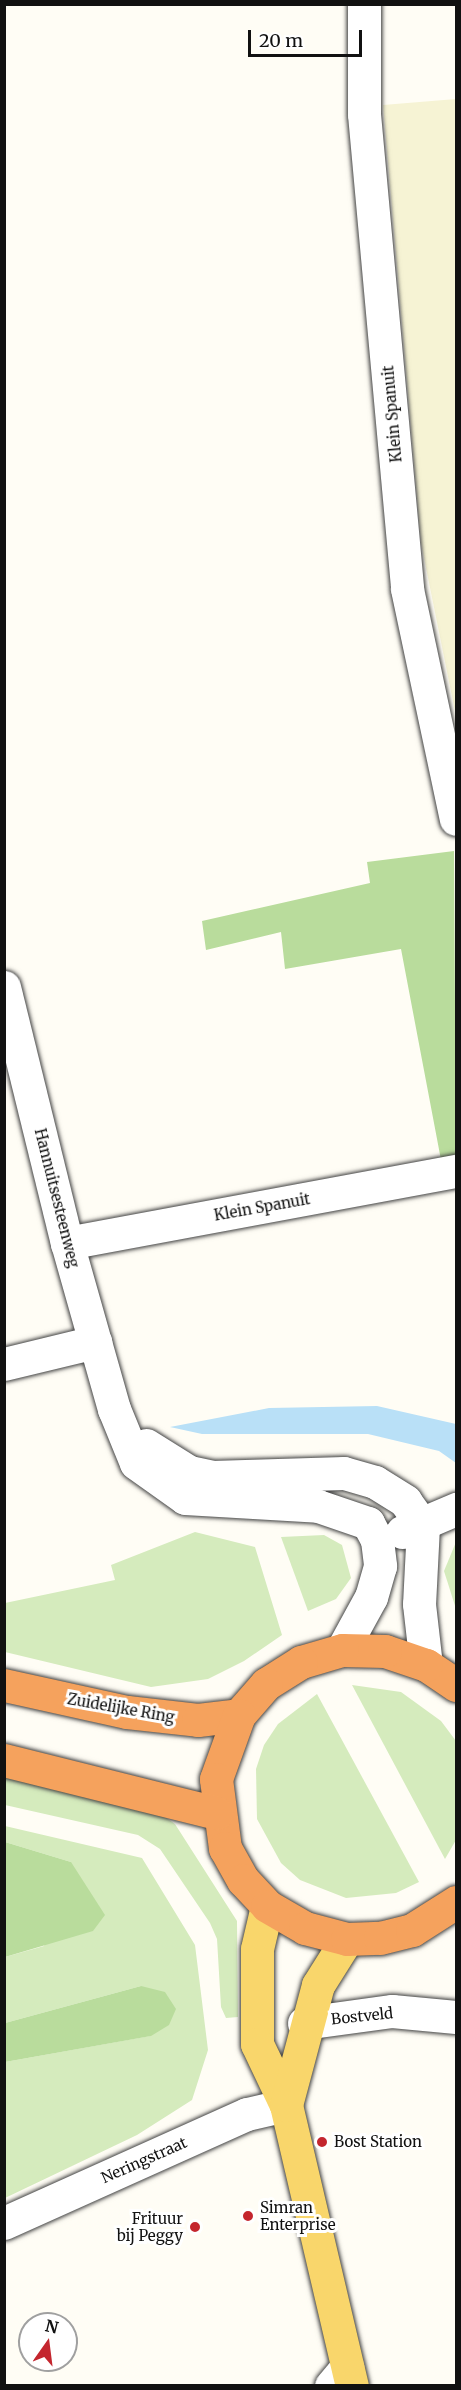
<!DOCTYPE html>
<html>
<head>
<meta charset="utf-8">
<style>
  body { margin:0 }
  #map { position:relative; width:461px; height:2390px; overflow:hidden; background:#fffdf5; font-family:Merriweather,serif }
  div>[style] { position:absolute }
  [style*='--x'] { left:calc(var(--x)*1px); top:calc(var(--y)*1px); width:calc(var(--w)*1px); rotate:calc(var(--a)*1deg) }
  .farmland>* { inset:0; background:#f6f3d4 }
  .green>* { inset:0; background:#d5ebbd }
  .forest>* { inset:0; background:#b9dc9c }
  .water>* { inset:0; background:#b9e0f7 }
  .roads { filter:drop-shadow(0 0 2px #444) drop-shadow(0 0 2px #444) }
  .minor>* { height:33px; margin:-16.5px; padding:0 16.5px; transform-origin:16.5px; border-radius:16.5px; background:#fff }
  .major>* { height:33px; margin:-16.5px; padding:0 16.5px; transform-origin:16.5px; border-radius:16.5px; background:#f9d66b }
  .highway>* { height:33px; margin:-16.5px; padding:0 16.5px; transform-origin:16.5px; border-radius:16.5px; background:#f5a25d }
  .dots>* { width:16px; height:16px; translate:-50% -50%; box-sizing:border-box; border:3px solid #fff; border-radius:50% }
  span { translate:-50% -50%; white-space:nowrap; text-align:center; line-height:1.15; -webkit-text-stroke:6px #fff; paint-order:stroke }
  .street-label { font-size:15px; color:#111 }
  .poi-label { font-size:15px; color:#111 }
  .left { translate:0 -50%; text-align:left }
  .right { translate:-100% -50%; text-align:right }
  .frame { position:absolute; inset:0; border:6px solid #111; pointer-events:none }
  .north { position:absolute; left:18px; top:2312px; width:60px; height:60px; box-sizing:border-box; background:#fff; border:2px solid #a0a0a0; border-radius:50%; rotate:14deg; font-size:16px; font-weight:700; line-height:24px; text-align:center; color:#111 }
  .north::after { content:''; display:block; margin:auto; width:21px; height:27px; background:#c4262e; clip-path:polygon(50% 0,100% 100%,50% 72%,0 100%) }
  .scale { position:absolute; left:248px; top:30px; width:114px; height:27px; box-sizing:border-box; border:3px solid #111; border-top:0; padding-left:8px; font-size:18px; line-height:21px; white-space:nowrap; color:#111; -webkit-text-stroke:4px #fff; paint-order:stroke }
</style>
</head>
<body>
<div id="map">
  <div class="farmland">
    <i style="clip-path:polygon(456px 99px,456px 716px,421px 543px,383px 105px)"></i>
  </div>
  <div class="green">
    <i style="clip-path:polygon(195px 1532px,255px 1547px,282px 1635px,244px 1661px,208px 1679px,151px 1687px,5px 1652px,5px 1603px,115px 1580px,111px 1565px)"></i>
    <i style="clip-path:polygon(324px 1535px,342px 1545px,351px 1578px,336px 1599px,308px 1611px,281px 1537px)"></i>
    <i style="clip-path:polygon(456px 1542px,456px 1609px,444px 1571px)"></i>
    <i style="clip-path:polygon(352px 1685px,401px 1692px,441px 1721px,456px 1741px,456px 1840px,445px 1859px)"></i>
    <i style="clip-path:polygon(317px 1694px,419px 1882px,396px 1893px,346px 1898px,300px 1880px,281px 1863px,257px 1819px,256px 1769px,264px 1745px,278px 1724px)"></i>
    <i style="clip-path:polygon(5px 1775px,158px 1812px,175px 1824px,237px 1921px,238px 2017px,226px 2018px,221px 2007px,217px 1939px,210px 1923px,160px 1849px,138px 1835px,5px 1805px)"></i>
    <i style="clip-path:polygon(5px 1826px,142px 1858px,195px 1945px,208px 2050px,192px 2100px,137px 2135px,5px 2198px,5px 2062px,150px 2036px,141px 1986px,5px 2023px,5px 1957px,44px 1946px,71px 1862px,5px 1842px)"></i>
  </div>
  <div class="forest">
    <i style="clip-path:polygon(454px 851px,456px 1154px,441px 1160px,401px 949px,285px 969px,281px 932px,206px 950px,202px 921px,370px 883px,367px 862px)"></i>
    <i style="clip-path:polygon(5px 1842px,71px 1862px,105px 1915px,93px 1931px,5px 1957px)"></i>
    <i style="clip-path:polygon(141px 1986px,165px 1992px,176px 2009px,169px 2025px,151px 2036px,5px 2062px,5px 2023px)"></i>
  </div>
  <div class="water">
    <i style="clip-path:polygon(377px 1406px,456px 1424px,456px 1463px,439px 1451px,368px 1434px,202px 1434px,170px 1427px,269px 1408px)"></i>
  </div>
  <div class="roads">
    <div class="minor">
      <i style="--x:364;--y:4;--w:110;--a:90"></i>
      <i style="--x:364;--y:114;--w:477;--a:84.8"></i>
      <i style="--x:407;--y:589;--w:235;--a:78"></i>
      <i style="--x:4;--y:987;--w:264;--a:76.2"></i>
      <i style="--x:67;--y:1243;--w:173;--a:74.2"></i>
      <i style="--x:114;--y:1409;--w:58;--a:67.8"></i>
      <i style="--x:136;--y:1463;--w:60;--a:35.5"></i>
      <i style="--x:185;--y:1498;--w:133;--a:3.4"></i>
      <i style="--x:318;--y:1506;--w:53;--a:18.8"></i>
      <i style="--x:368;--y:1523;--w:19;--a:62"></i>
      <i style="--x:377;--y:1540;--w:26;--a:83"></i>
      <i style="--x:380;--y:1566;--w:32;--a:106"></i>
      <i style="--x:371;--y:1597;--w:60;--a:118.7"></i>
      <i style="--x:67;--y:1243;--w:396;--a:-10.5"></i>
      <i style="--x:4;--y:1364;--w:94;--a:-13.6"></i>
      <i style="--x:146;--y:1445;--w:51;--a:32.1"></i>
      <i style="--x:189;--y:1472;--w:24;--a:12"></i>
      <i style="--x:212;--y:1477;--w:132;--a:-1.7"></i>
      <i style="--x:344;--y:1473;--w:32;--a:16"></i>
      <i style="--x:375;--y:1482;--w:36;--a:32"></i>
      <i style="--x:405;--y:1501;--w:31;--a:54"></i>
      <i style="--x:423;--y:1526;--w:78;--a:92.9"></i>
      <i style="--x:419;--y:1604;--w:61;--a:83.5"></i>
      <i style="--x:402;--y:1532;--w:59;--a:-23.1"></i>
      <i style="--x:304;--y:2023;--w:89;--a:-7.8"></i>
      <i style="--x:392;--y:2011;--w:64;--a:5.4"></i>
      <i style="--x:4;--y:2223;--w:266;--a:-24.2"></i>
      <i style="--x:247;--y:2114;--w:40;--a:-13"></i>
      <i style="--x:331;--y:2386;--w:25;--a:-50"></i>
    </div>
    <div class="major">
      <i style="--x:267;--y:1906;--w:44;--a:103.1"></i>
      <i style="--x:257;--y:1949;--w:95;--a:90"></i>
      <i style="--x:257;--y:2044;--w:68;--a:64.6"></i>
      <i style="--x:286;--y:2105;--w:289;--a:76.8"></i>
      <i style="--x:286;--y:2105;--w:124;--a:-75.1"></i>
      <i style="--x:318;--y:1985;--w:54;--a:-57.8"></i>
    </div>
    <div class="highway">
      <i style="--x:4;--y:1685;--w:126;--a:12.4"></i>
      <i style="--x:127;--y:1712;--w:71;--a:6.4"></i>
      <i style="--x:198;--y:1720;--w:41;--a:-7"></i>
      <i style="--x:456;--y:1685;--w:36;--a:-146"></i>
      <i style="--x:426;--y:1665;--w:43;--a:-161.1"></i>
      <i style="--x:385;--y:1651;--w:43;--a:-178.7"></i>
      <i style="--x:342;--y:1650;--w:43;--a:163.7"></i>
      <i style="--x:301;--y:1662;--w:41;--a:147.8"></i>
      <i style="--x:266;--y:1684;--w:41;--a:131.1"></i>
      <i style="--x:239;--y:1715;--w:68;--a:109.8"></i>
      <i style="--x:216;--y:1779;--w:70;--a:82.6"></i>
      <i style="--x:225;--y:1848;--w:37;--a:61"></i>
      <i style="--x:243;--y:1880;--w:35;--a:47"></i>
      <i style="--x:267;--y:1906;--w:44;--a:30.1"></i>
      <i style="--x:305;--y:1928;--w:43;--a:14.7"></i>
      <i style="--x:347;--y:1939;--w:33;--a:-2"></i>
      <i style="--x:380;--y:1938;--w:33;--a:-14"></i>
      <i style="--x:412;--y:1930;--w:52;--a:-32.5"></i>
      <i style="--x:4;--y:1760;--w:219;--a:14"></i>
    </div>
  </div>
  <div class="dots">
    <i style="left:322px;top:2142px;background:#c4262e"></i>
    <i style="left:248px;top:2216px;background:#c4262e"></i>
    <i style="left:195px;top:2227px;background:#c4262e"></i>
  </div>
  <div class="street-label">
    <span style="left:392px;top:414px;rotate:-95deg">Klein Spanuit</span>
    <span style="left:57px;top:1198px;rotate:76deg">Hannuitsesteenweg</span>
    <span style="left:262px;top:1207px;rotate:-10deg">Klein Spanuit</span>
    <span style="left:121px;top:1708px;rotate:10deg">Zuidelijke Ring</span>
    <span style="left:362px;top:2016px;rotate:-6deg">Bostveld</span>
    <span style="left:144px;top:2160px;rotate:-24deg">Neringstraat</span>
  </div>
  <div class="poi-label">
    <span class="left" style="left:334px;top:2142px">Bost Station</span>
    <span class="left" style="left:260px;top:2216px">Simran<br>Enterprise</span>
    <span class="right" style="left:183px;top:2227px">Frituur<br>bij Peggy</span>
  </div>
  <div class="frame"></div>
  <div class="north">N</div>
  <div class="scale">20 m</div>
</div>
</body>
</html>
